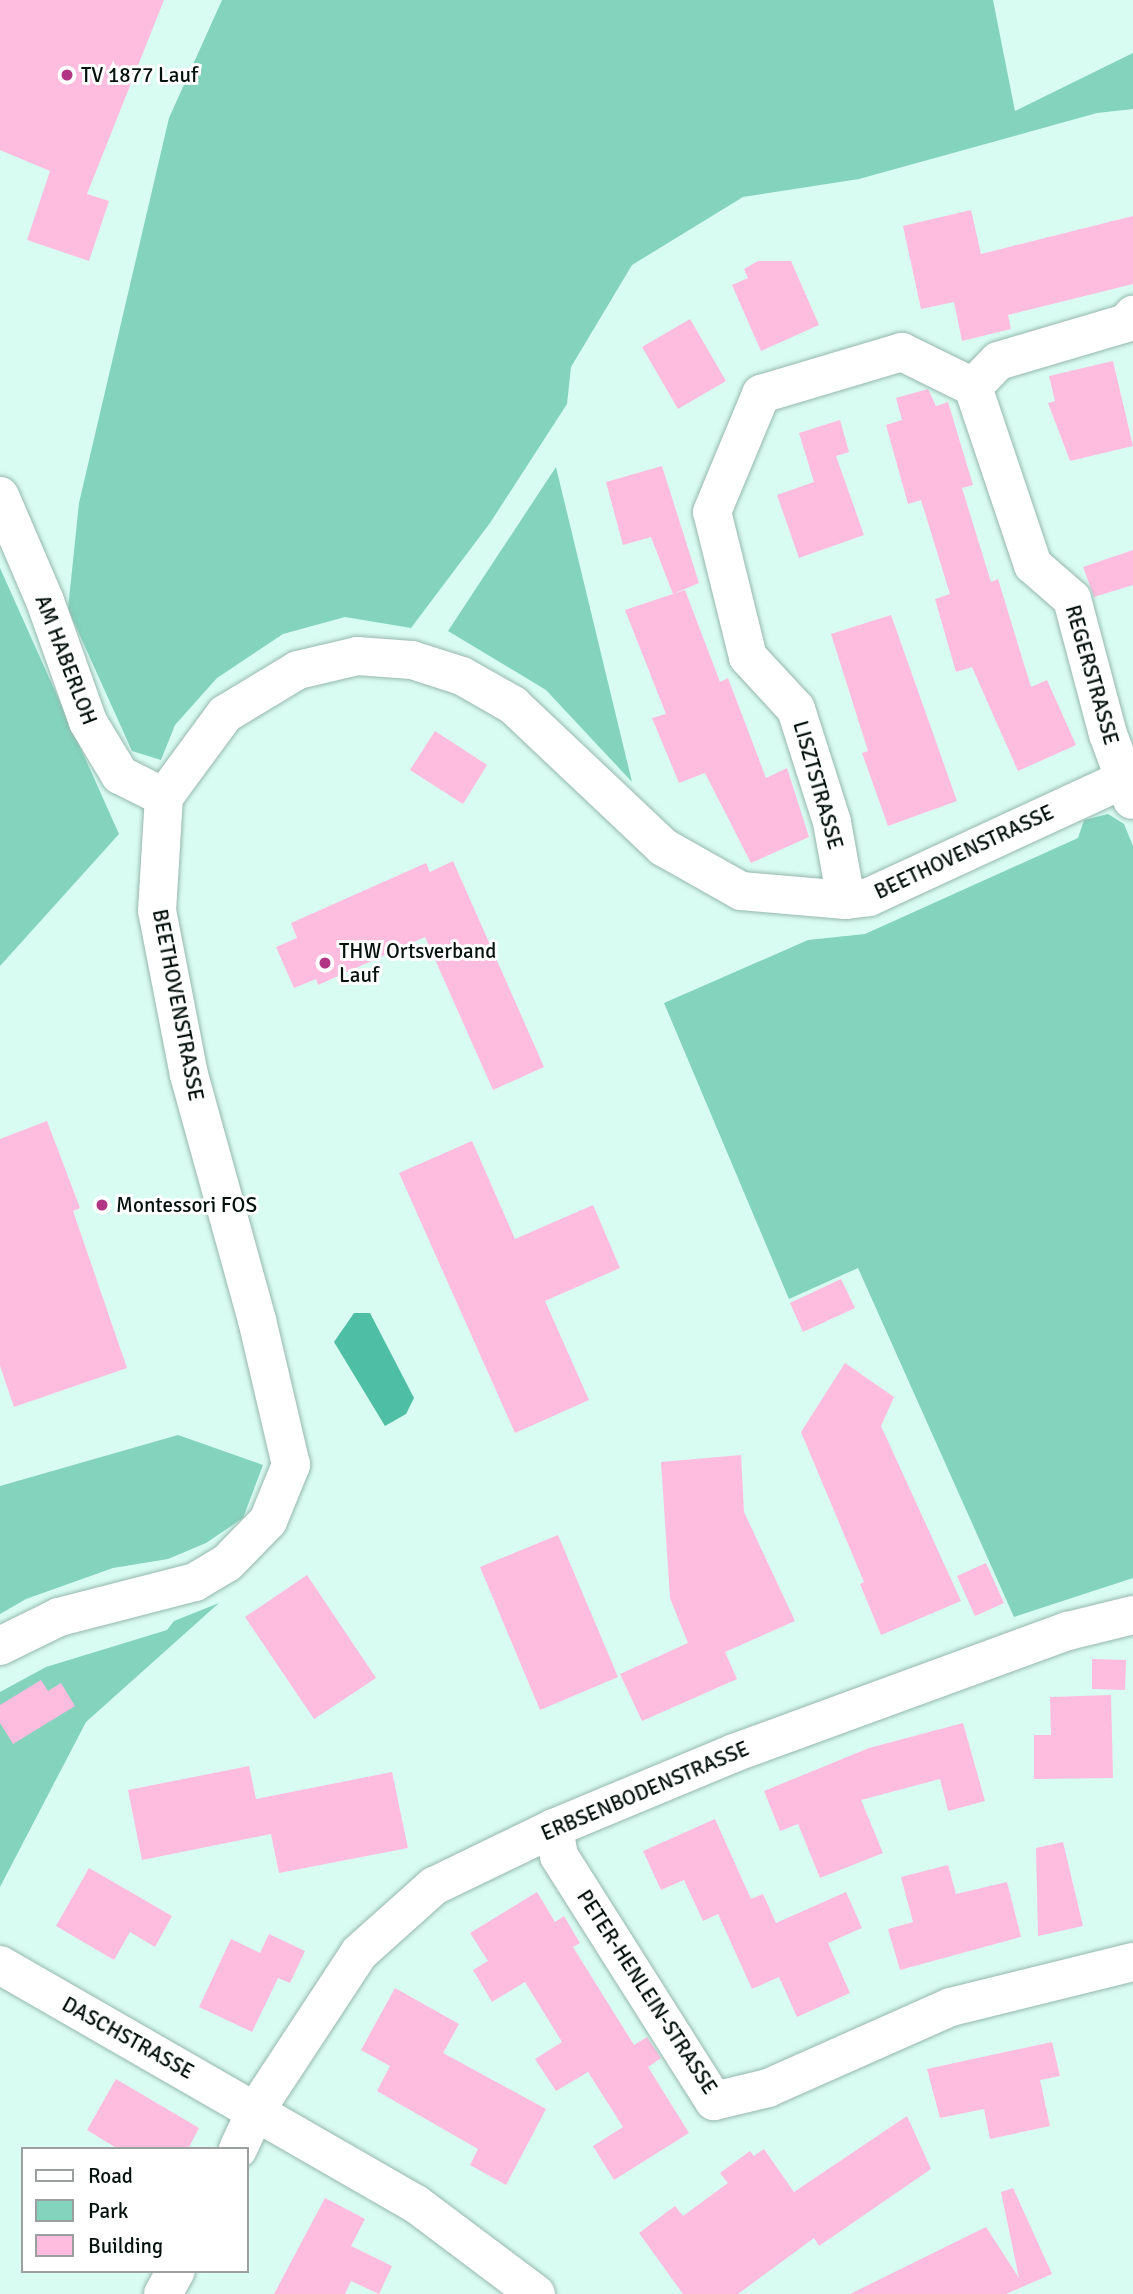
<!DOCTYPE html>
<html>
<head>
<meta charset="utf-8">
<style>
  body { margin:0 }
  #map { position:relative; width:1133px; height:2294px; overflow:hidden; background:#d9fcf2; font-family:Signika,sans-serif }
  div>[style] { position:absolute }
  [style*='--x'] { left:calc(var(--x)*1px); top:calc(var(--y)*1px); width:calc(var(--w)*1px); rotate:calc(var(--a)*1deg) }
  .green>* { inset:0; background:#83d3bd }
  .water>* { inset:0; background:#4ebea4 }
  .building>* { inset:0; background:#febcdf }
  .roads { filter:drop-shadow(0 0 2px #96b7ad) drop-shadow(0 0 2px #96b7ad) }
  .minor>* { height:38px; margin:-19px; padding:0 19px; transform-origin:19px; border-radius:19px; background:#fff }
  .dots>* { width:19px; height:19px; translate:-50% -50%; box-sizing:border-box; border:4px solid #fff; border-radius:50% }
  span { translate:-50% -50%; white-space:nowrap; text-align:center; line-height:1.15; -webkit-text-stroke:6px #fff; paint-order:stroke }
  .poi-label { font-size:21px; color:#05110d }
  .left { translate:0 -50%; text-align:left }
  .street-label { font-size:21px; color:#05110d }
  .legend { position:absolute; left:21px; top:2147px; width:228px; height:126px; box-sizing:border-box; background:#fff; border:2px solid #9ba09e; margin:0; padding:9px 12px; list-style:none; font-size:21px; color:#05110d }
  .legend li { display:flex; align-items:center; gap:14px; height:35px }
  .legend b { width:35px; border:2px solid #9ba09e }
</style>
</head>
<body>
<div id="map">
  <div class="green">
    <i style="clip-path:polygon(222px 0,993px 0,1015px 111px,1133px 53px,1133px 109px,1097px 113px,859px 179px,743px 197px,632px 265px,571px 367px,567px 404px,490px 523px,411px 628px,345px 617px,283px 634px,217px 678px,175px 725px,161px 760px,132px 751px,68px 609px,79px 503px,169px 118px)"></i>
    <i style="clip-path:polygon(556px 467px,632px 782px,546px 690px,448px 631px)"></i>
    <i style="clip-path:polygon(0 568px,119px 834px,0 966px)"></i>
    <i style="clip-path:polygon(1108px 814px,1124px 824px,1133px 846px,1133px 1578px,1014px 1617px,858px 1268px,789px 1299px,664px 1003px,808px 940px,865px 934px,1078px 838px,1084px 820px)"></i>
    <i style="clip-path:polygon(178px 1435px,263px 1465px,243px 1518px,206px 1543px,168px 1559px,113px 1568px,26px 1599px,0 1614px,0 1486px)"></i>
    <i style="clip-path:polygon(219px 1603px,86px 1722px,0 1887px,0 1692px,46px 1667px,167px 1630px,174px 1621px)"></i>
  </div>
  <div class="water">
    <i style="clip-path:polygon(354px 1313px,370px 1313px,414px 1398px,406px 1414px,385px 1426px,334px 1342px)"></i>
  </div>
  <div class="building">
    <i style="clip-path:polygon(0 0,164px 0,87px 194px,109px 201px,89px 261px,27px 240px,50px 171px,0 150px)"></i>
    <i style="clip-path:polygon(971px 210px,981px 254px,1133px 216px,1133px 284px,1008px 315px,1011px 329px,962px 341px,954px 302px,921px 309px,903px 226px)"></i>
    <i style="clip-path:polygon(758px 261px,791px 261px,819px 325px,761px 351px,732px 285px,748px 278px,744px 269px)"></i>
    <i style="clip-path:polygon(690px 319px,726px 381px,678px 409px,642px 347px)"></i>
    <i style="clip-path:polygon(1113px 361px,1133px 446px,1070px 461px,1048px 403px,1055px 401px,1049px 376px)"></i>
    <i style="clip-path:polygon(928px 389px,936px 406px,948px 402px,973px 485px,962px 488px,991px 582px,998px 579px,1031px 687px,1047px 680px,1076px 745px,1018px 771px,972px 667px,956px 672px,935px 599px,950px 594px,921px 500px,908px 504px,886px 425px,902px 420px,896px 398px)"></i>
    <i style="clip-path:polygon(840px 420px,849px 452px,836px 456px,864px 535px,799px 558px,777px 495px,814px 482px,799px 433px)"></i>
    <i style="clip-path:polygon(662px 466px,699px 583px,673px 594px,651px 537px,623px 545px,606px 482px)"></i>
    <i style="clip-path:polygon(1133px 550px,1133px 585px,1094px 597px,1083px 567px)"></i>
    <i style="clip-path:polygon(685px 590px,720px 682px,728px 678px,766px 778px,787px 768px,809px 837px,751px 863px,705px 773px,679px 783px,652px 718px,666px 714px,625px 610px)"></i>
    <i style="clip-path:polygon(891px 615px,957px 801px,888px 826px,862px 753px,868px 751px,831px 634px)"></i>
    <i style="clip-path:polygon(435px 731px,487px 765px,463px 804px,410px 770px)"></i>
    <i style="clip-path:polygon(453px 861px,544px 1067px,493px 1090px,425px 937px,318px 985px,316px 979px,294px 988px,276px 947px,297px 938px,291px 923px,426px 863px,430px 872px)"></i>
    <i style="clip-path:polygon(47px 1121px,80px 1208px,73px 1211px,127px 1368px,14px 1407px,0 1366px,0 1139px)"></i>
    <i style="clip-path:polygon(472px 1141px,515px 1239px,593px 1205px,620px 1268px,545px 1301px,589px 1400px,515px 1433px,399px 1173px)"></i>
    <i style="clip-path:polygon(841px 1279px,855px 1308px,803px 1332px,790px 1303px)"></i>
    <i style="clip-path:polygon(845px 1363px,894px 1397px,881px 1426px,961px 1601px,881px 1635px,860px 1584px,864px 1582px,801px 1432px)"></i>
    <i style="clip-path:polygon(741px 1455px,744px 1512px,795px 1621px,725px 1652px,737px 1679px,642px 1721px,620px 1674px,688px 1643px,670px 1598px,661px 1462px)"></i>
    <i style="clip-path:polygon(558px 1535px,618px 1677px,540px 1710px,480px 1567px)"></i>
    <i style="clip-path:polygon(986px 1563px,1004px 1603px,975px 1616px,957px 1576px)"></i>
    <i style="clip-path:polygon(307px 1575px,376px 1678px,314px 1719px,245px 1617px)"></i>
    <i style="clip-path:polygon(1092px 1659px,1126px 1660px,1125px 1690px,1092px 1689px)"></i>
    <i style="clip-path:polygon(41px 1680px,48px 1691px,61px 1683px,75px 1706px,13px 1744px,0 1723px,0 1705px)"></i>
    <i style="clip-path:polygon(1111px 1695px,1113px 1778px,1034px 1779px,1034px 1735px,1051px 1735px,1050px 1697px)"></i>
    <i style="clip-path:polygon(963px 1723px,985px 1801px,948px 1811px,940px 1779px,861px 1800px,883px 1853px,820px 1878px,798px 1824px,780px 1831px,764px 1791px,869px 1748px)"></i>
    <i style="clip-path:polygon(249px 1766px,256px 1799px,392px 1772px,408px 1848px,279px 1873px,271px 1834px,142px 1860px,128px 1790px)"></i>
    <i style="clip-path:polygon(715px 1819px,751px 1899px,763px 1894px,776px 1923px,846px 1892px,862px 1928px,828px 1943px,850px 1993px,797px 2017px,779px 1977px,752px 1989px,718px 1914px,703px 1921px,684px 1880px,661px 1890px,643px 1851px)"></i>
    <i style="clip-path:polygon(1063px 1842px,1083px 1926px,1038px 1936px,1036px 1848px)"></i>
    <i style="clip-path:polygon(948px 1865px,956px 1894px,1007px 1882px,1021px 1937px,900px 1970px,888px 1929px,913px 1922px,901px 1877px)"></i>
    <i style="clip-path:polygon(89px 1868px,172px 1916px,155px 1947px,130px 1932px,114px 1960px,56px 1926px)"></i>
    <i style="clip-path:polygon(537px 1892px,555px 1922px,564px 1916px,580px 1943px,573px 1947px,634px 2045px,647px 2037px,661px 2058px,648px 2067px,689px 2133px,614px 2180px,593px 2146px,623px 2127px,588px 2072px,556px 2091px,535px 2059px,562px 2042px,525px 1982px,492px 2002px,473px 1970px,488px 1961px,470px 1933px)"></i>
    <i style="clip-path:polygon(269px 1934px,305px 1951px,290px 1983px,278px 1978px,252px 2032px,199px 2007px,231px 1939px,260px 1953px)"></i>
    <i style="clip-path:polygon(395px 1988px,459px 2024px,443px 2053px,546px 2109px,506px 2185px,470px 2165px,478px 2149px,377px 2091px,390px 2066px,361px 2050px)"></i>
    <i style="clip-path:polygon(1052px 2042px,1060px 2076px,1040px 2080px,1050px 2126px,990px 2139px,984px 2109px,940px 2118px,927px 2069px)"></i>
    <i style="clip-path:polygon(116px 2079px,199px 2128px,188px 2149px,118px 2149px,87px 2130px)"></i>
    <i style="clip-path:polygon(907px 2116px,931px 2169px,819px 2246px,814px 2238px,738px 2294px,683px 2294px,639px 2233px,675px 2206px,683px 2216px,728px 2183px,720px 2173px,750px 2151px,754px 2156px,764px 2149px,794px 2192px)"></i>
    <i style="clip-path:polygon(1013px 2188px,1052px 2274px,1006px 2294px,850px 2294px,986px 2227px,1019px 2278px,1001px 2192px)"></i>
    <i style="clip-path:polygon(325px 2198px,365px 2219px,351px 2246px,392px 2266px,379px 2294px,351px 2281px,345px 2294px,274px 2294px)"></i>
  </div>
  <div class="roads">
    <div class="minor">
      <i style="--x:973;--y:387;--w:188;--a:71.4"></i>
      <i style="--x:1033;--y:565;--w:52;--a:41.1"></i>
      <i style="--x:1072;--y:599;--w:140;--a:75.1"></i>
      <i style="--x:1108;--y:734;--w:70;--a:70"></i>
      <i style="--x:0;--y:496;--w:114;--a:66.8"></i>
      <i style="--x:45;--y:601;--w:128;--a:70.4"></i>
      <i style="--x:88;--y:722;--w:62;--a:58.9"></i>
      <i style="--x:120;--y:775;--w:49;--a:26.6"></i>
      <i style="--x:846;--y:900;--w:79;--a:-100.2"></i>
      <i style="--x:832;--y:822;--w:119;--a:-107.7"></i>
      <i style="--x:796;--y:709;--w:71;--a:-132.7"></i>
      <i style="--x:748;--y:657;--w:149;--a:-103.9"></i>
      <i style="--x:712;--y:512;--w:128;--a:-67.4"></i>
      <i style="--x:761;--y:394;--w:147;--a:-16.6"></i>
      <i style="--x:902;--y:352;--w:79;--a:26.2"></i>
      <i style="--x:973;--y:387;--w:36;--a:-46"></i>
      <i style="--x:998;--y:361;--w:134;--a:-16.5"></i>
      <i style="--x:1126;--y:323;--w:11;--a:-49"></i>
      <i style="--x:0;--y:1646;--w:66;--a:-26.2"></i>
      <i style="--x:59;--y:1617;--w:140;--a:-14.4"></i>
      <i style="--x:195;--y:1582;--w:37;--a:-31"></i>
      <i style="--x:227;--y:1563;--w:59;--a:-45.7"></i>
      <i style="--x:268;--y:1521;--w:61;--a:-67.7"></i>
      <i style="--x:291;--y:1465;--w:149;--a:-103.2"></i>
      <i style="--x:257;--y:1320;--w:254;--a:-105.5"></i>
      <i style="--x:189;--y:1075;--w:167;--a:-101"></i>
      <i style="--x:157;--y:911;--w:114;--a:-86.5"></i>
      <i style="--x:164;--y:797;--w:103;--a:-53.7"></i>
      <i style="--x:225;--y:714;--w:85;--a:-31.1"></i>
      <i style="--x:298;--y:670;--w:61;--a:-13.3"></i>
      <i style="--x:357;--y:656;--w:55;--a:4.2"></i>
      <i style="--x:412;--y:660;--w:52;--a:17.7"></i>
      <i style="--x:462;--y:676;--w:59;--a:29.6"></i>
      <i style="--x:513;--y:705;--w:207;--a:43.4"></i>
      <i style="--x:663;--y:847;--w:90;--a:29.4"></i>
      <i style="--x:741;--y:891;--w:105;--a:4.9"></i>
      <i style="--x:846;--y:900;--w:23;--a:-7"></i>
      <i style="--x:869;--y:897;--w:291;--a:-24.8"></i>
      <i style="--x:554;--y:1828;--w:28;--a:80"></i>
      <i style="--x:559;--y:1856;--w:290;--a:57.7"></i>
      <i style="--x:714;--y:2101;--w:56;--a:-13.5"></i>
      <i style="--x:768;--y:2088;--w:200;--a:-23.9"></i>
      <i style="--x:951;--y:2007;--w:187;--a:-13.9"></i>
      <i style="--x:0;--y:1965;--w:480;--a:29.9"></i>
      <i style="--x:416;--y:2204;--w:150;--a:36.9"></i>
      <i style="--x:238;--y:2149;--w:43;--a:-65.2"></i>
      <i style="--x:256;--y:2110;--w:188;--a:-56.7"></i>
      <i style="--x:359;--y:1953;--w:101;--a:-41.8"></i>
      <i style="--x:434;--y:1886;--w:133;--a:-25.8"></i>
      <i style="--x:554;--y:1828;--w:195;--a:-22.6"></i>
      <i style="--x:734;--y:1753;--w:356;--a:-20.1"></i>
      <i style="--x:1068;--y:1631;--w:67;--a:-13.8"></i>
      <i style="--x:163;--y:2294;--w:26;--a:-61"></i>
    </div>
  </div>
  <div class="dots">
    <i style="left:67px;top:75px;background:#b23585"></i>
    <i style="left:325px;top:963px;background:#b23585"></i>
    <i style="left:102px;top:1205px;background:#b23585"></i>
  </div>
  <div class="poi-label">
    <span class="left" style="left:81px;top:75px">TV 1877 Lauf</span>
    <span class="left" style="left:339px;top:963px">THW Ortsverband<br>Lauf</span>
    <span class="left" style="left:116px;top:1205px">Montessori FOS</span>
  </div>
  <div class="street-label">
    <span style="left:66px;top:660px;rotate:69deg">AM HABERLOH</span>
    <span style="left:1092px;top:675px;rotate:74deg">REGERSTRASSE</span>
    <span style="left:818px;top:785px;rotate:74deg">LISZTSTRASSE</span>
    <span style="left:964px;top:852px;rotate:-25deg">BEETHOVENSTRASSE</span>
    <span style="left:178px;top:1005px;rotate:79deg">BEETHOVENSTRASSE</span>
    <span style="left:645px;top:1791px;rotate:-23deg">ERBSENBODENSTRASSE</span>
    <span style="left:647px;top:1992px;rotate:57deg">PETER-HENLEIN-STRASSE</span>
    <span style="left:128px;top:2038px;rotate:29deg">DASCHSTRASSE</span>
  </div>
  <ul class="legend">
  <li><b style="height:9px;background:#fff"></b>Road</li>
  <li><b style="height:19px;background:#83d3bd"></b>Park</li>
  <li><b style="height:19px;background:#febcdf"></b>Building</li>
  </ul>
</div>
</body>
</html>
